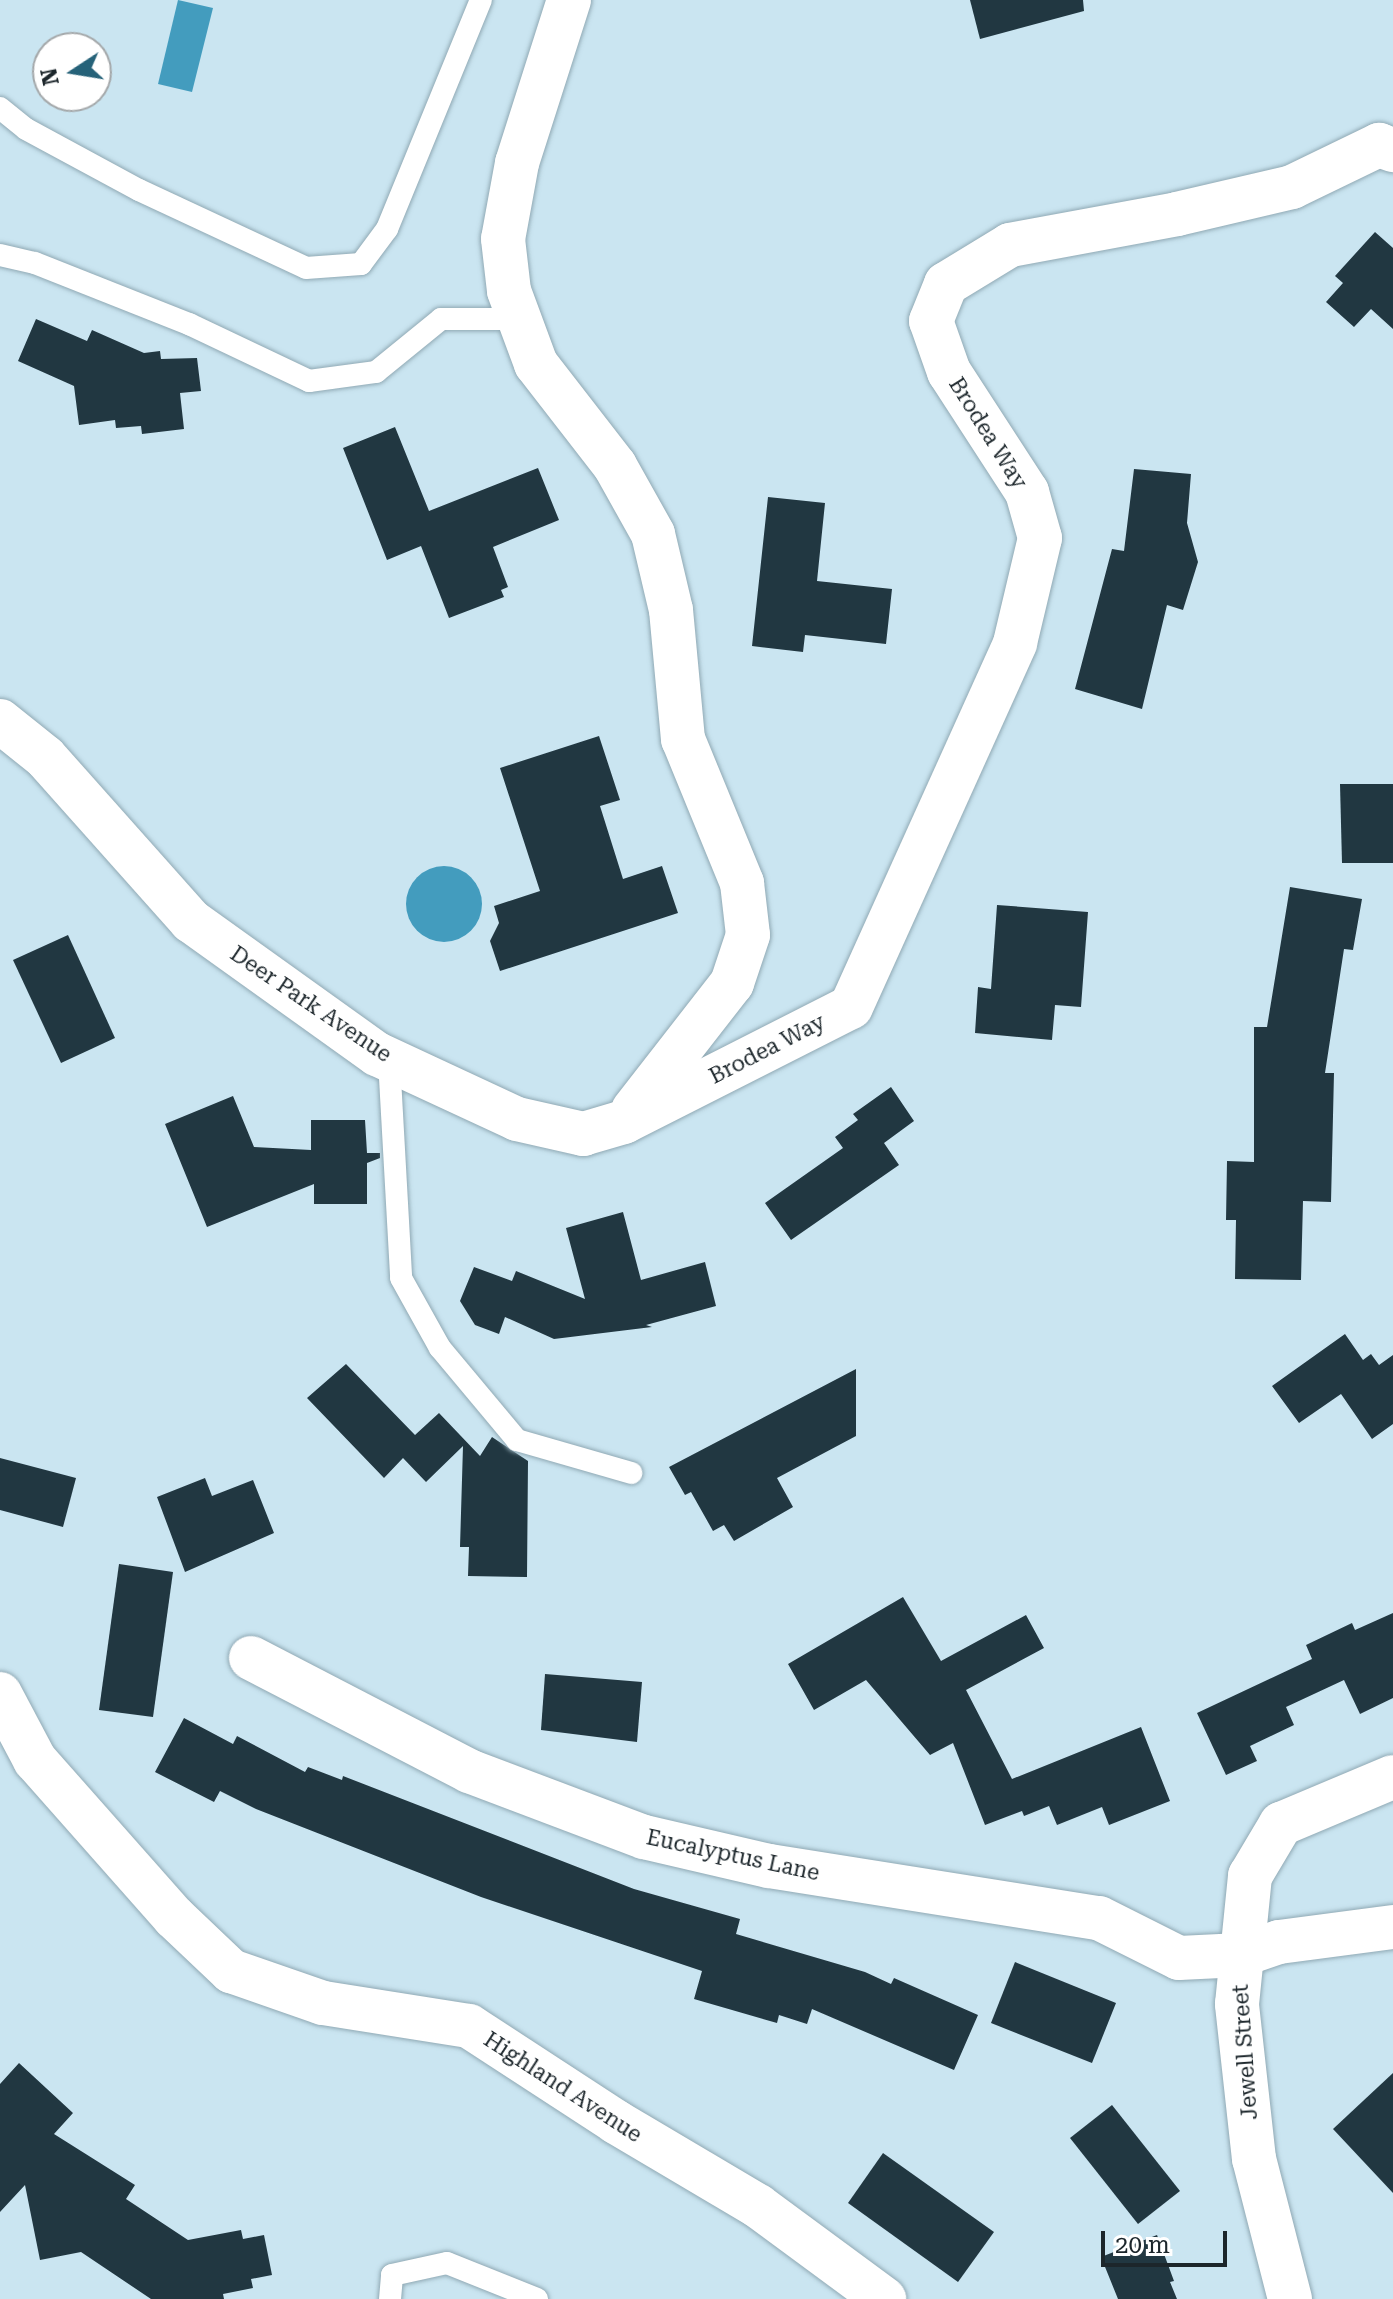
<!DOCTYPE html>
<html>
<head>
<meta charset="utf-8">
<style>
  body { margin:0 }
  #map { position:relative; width:1393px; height:2299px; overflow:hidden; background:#cae5f1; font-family:"Roboto Serif",serif }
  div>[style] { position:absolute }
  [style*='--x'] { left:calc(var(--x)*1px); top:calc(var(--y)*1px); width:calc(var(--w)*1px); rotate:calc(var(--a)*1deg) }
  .water>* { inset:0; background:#439cbe }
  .round { border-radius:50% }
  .building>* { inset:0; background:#213741 }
  .roads { filter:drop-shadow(0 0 2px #90a9b4) drop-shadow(0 0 2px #90a9b4) }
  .service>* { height:22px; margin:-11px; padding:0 11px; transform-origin:11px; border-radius:11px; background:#fff }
  .minor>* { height:44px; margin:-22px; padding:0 22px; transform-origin:22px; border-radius:22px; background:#fff }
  span { translate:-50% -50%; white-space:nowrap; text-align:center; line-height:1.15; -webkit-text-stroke:8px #fff; paint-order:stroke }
  .street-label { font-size:22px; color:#1c262b }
  .north { position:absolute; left:32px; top:32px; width:80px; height:80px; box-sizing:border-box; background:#fff; border:2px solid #a4a8aa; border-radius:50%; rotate:258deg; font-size:22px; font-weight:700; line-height:32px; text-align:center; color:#1c262b }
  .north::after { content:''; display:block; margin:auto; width:28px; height:36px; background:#266279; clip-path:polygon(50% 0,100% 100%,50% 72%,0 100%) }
  .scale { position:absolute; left:1101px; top:2231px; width:126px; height:36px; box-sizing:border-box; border:4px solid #1c262b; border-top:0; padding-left:10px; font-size:24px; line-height:28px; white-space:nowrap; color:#1c262b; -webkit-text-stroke:6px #fff; paint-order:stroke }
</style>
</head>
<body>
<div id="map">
  <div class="water">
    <i style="clip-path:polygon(178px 0,213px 8px,192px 92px,158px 84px)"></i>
    <i class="round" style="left:406px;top:866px;width:76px;height:76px"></i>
  </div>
  <div class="building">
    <i style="clip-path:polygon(970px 0,1083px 0,1084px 11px,980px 39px)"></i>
    <i style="clip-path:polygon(1375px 232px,1393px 248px,1393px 329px,1371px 309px,1354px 327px,1326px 302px,1343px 283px,1335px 276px)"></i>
    <i style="clip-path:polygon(36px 319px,87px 341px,92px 330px,144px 353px,160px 351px,161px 359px,197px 358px,201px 391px,180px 393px,184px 429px,142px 434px,141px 426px,116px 428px,115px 420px,79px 425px,74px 386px,18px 361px)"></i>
    <i style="clip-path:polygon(395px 427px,429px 511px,538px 468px,559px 520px,493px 547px,508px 587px,501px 590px,504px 597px,449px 618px,421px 546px,387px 560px,343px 448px)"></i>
    <i style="clip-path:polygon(1134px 469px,1191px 474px,1187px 523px,1198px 562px,1183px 610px,1167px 605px,1142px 709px,1075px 689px,1112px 549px,1124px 551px)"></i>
    <i style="clip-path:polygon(768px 497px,825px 503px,817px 581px,892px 589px,886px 644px,805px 635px,803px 652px,752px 646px)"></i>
    <i style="clip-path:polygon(599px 736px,620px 800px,600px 806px,623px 879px,662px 866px,678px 913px,500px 971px,490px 941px,499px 923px,494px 906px,540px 891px,500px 768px)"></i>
    <i style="clip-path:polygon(1340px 784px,1393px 784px,1393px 863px,1342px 863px)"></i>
    <i style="clip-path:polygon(1290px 887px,1362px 899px,1353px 950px,1344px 949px,1325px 1073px,1334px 1073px,1331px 1202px,1303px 1201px,1301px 1280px,1235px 1279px,1236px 1220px,1226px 1220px,1227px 1161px,1254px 1162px,1254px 1027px,1267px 1027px)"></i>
    <i style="clip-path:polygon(997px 905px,1088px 912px,1081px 1007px,1055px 1005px,1052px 1040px,975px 1033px,978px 987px,991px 989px)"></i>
    <i style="clip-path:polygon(68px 935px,115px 1038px,61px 1063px,13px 960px)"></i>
    <i style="clip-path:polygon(891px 1087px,914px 1121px,884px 1143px,899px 1165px,791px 1240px,765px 1203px,843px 1148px,835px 1137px,858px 1120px,853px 1114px)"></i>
    <i style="clip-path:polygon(233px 1096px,254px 1147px,311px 1150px,311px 1120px,365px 1120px,367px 1153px,380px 1153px,380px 1158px,367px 1163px,367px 1204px,314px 1204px,314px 1184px,207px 1227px,165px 1124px)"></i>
    <i style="clip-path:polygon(623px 1212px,641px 1280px,705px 1262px,716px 1306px,646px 1325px,652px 1327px,554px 1339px,505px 1317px,499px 1334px,475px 1325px,460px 1301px,474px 1267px,512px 1281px,516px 1271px,585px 1299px,566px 1228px)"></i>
    <i style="clip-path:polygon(1345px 1334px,1363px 1360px,1371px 1354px,1379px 1365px,1393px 1355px,1393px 1424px,1372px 1439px,1341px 1394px,1299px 1423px,1272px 1386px)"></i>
    <i style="clip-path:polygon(346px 1364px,415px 1435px,439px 1413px,480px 1456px,492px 1437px,528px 1461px,527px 1577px,468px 1576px,469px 1547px,460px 1547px,463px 1446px,426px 1482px,403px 1458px,384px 1478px,307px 1398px)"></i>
    <i style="clip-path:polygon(856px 1369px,856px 1436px,777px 1478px,793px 1507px,734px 1541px,724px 1525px,713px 1531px,691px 1492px,685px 1495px,669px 1467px)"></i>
    <i style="clip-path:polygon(0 1458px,76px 1478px,63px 1527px,0 1510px)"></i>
    <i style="clip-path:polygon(205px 1478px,212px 1496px,253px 1480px,274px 1533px,185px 1572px,157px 1497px)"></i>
    <i style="clip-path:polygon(119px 1564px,173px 1572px,153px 1717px,99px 1710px)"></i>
    <i style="clip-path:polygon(903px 1597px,941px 1661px,1026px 1615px,1044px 1648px,966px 1690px,1012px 1779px,1141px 1727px,1170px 1801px,1109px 1825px,1102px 1807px,1057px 1825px,1049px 1806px,1024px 1816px,1022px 1811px,985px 1825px,953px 1743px,930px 1755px,866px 1680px,814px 1710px,788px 1664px)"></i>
    <i style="clip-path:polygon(1393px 1613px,1393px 1698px,1360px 1714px,1344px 1680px,1286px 1707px,1294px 1725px,1250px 1746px,1257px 1761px,1226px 1775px,1197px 1713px,1312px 1659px,1306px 1645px,1352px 1623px,1355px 1630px)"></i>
    <i style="clip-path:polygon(545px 1674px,642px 1682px,637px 1742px,541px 1730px)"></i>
    <i style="clip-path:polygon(184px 1718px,233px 1744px,237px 1736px,305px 1772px,308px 1767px,342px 1780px,343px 1776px,634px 1889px,740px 1919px,736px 1934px,865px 1972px,891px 1984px,894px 1978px,978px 2015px,954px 2070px,812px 2009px,807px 2024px,779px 2015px,777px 2023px,694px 1999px,702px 1971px,481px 1897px,256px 1809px,220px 1791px,214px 1802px,155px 1772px)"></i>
    <i style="clip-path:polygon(1015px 1962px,1116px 2003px,1092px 2063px,991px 2023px)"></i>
    <i style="clip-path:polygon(19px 2063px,73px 2113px,54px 2134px,135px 2185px,126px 2199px,188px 2240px,241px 2230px,243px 2239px,264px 2235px,272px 2275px,251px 2279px,253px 2288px,223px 2294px,224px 2299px,151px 2299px,81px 2252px,40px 2260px,25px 2185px,0 2212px,0 2084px)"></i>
    <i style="clip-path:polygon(1393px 2073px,1393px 2193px,1333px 2129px)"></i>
    <i style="clip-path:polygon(1112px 2105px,1180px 2191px,1138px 2224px,1070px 2138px)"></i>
    <i style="clip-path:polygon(883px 2153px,994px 2232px,958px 2282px,848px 2203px)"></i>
    <i style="clip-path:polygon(1157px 2235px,1174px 2281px,1170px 2282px,1177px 2299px,1118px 2299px,1101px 2257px)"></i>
  </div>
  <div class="roads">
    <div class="service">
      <i style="--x:0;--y:108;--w:33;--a:39"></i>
      <i style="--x:26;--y:129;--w:128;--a:28.4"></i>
      <i style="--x:139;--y:190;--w:184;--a:25"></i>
      <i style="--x:306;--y:268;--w:55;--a:-4.2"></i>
      <i style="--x:361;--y:264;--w:44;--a:-53.4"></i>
      <i style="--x:387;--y:229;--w:248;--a:-67.7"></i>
      <i style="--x:0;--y:255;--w:36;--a:13"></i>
      <i style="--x:35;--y:263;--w:166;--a:21.6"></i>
      <i style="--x:189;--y:324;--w:133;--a:25.4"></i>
      <i style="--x:309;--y:381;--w:68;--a:-7.7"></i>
      <i style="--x:376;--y:372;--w:84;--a:-39.2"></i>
      <i style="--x:441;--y:319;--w:79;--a:0"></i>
      <i style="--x:389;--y:1060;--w:218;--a:86.8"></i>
      <i style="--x:401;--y:1278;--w:80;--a:60.9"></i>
      <i style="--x:440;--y:1348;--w:120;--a:50.1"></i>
      <i style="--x:517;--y:1440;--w:119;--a:16.1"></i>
      <i style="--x:390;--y:2299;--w:24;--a:-85"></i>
      <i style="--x:392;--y:2275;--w:56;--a:-12.3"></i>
      <i style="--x:447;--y:2263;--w:97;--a:21.8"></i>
    </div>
    <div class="minor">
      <i style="--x:569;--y:0;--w:171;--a:107.7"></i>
      <i style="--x:517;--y:163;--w:77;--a:100.4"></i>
      <i style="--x:503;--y:239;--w:52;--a:83.4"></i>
      <i style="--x:509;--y:291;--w:78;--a:69.7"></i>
      <i style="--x:536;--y:364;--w:129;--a:52.2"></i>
      <i style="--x:615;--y:466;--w:78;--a:60.8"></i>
      <i style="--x:653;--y:534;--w:78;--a:76.7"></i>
      <i style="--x:671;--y:610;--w:130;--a:84.7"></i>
      <i style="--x:683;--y:739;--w:156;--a:67.7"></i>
      <i style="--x:742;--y:883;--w:52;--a:83.4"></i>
      <i style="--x:748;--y:935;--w:51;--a:108.4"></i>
      <i style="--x:732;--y:983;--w:161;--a:127.9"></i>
      <i style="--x:0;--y:721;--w:58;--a:38.7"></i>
      <i style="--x:45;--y:757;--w:220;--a:48.3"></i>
      <i style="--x:191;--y:921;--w:229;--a:35.6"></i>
      <i style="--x:377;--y:1054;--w:154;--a:24.9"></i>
      <i style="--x:517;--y:1119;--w:68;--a:12.8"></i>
      <i style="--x:583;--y:1134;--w:43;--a:-16.3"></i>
      <i style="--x:624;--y:1122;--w:254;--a:-26.9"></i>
      <i style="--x:851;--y:1007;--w:399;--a:-65.7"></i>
      <i style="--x:1015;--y:643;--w:108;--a:-76.6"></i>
      <i style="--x:1040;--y:538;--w:48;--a:-105.8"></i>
      <i style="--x:1027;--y:492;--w:143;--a:-123"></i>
      <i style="--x:949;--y:372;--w:54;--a:-109.4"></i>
      <i style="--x:931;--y:321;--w:40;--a:-68"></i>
      <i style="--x:946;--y:284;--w:75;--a:-31.4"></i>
      <i style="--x:1010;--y:245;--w:170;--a:-10.5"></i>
      <i style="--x:1177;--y:214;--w:118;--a:-13.2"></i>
      <i style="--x:1292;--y:187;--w:97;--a:-25.8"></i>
      <i style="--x:1379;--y:145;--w:15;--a:20"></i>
      <i style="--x:251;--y:1658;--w:246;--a:27.4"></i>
      <i style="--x:469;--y:1771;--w:187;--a:20.7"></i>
      <i style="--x:644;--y:1837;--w:128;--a:13.1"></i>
      <i style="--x:769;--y:1866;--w:334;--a:9"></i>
      <i style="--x:1099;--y:1918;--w:89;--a:26.6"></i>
      <i style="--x:1179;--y:1958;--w:62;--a:-2.8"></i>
      <i style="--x:1241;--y:1955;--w:40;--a:-18.9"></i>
      <i style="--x:1279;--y:1942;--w:115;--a:-7.5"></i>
      <i style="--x:0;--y:1694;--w:75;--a:62.1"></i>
      <i style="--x:35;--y:1760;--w:210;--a:48.5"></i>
      <i style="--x:174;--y:1917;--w:79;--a:43.5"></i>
      <i style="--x:231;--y:1971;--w:97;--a:19.2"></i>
      <i style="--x:323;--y:2003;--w:148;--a:9"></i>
      <i style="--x:469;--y:2026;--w:176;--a:33.1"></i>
      <i style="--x:616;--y:2122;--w:165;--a:30.6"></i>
      <i style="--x:758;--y:2206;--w:157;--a:36.4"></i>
      <i style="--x:1290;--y:2299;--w:145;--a:-104.4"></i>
      <i style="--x:1254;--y:2159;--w:156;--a:-96.3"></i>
      <i style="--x:1237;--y:2004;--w:129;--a:-84.2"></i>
      <i style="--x:1250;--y:1876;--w:61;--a:-59.2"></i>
      <i style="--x:1281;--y:1824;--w:121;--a:-22.8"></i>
    </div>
  </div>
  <div class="street-label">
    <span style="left:988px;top:433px;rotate:58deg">Brodea Way</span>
    <span style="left:311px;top:1004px;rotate:34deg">Deer Park Avenue</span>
    <span style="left:767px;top:1049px;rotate:-27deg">Brodea Way</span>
    <span style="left:733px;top:1855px;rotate:12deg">Eucalyptus Lane</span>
    <span style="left:1245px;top:2052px;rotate:-94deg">Jewell Street</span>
    <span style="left:563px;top:2087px;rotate:33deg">Highland Avenue</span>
  </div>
  <div class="north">N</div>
  <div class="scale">20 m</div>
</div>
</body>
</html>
